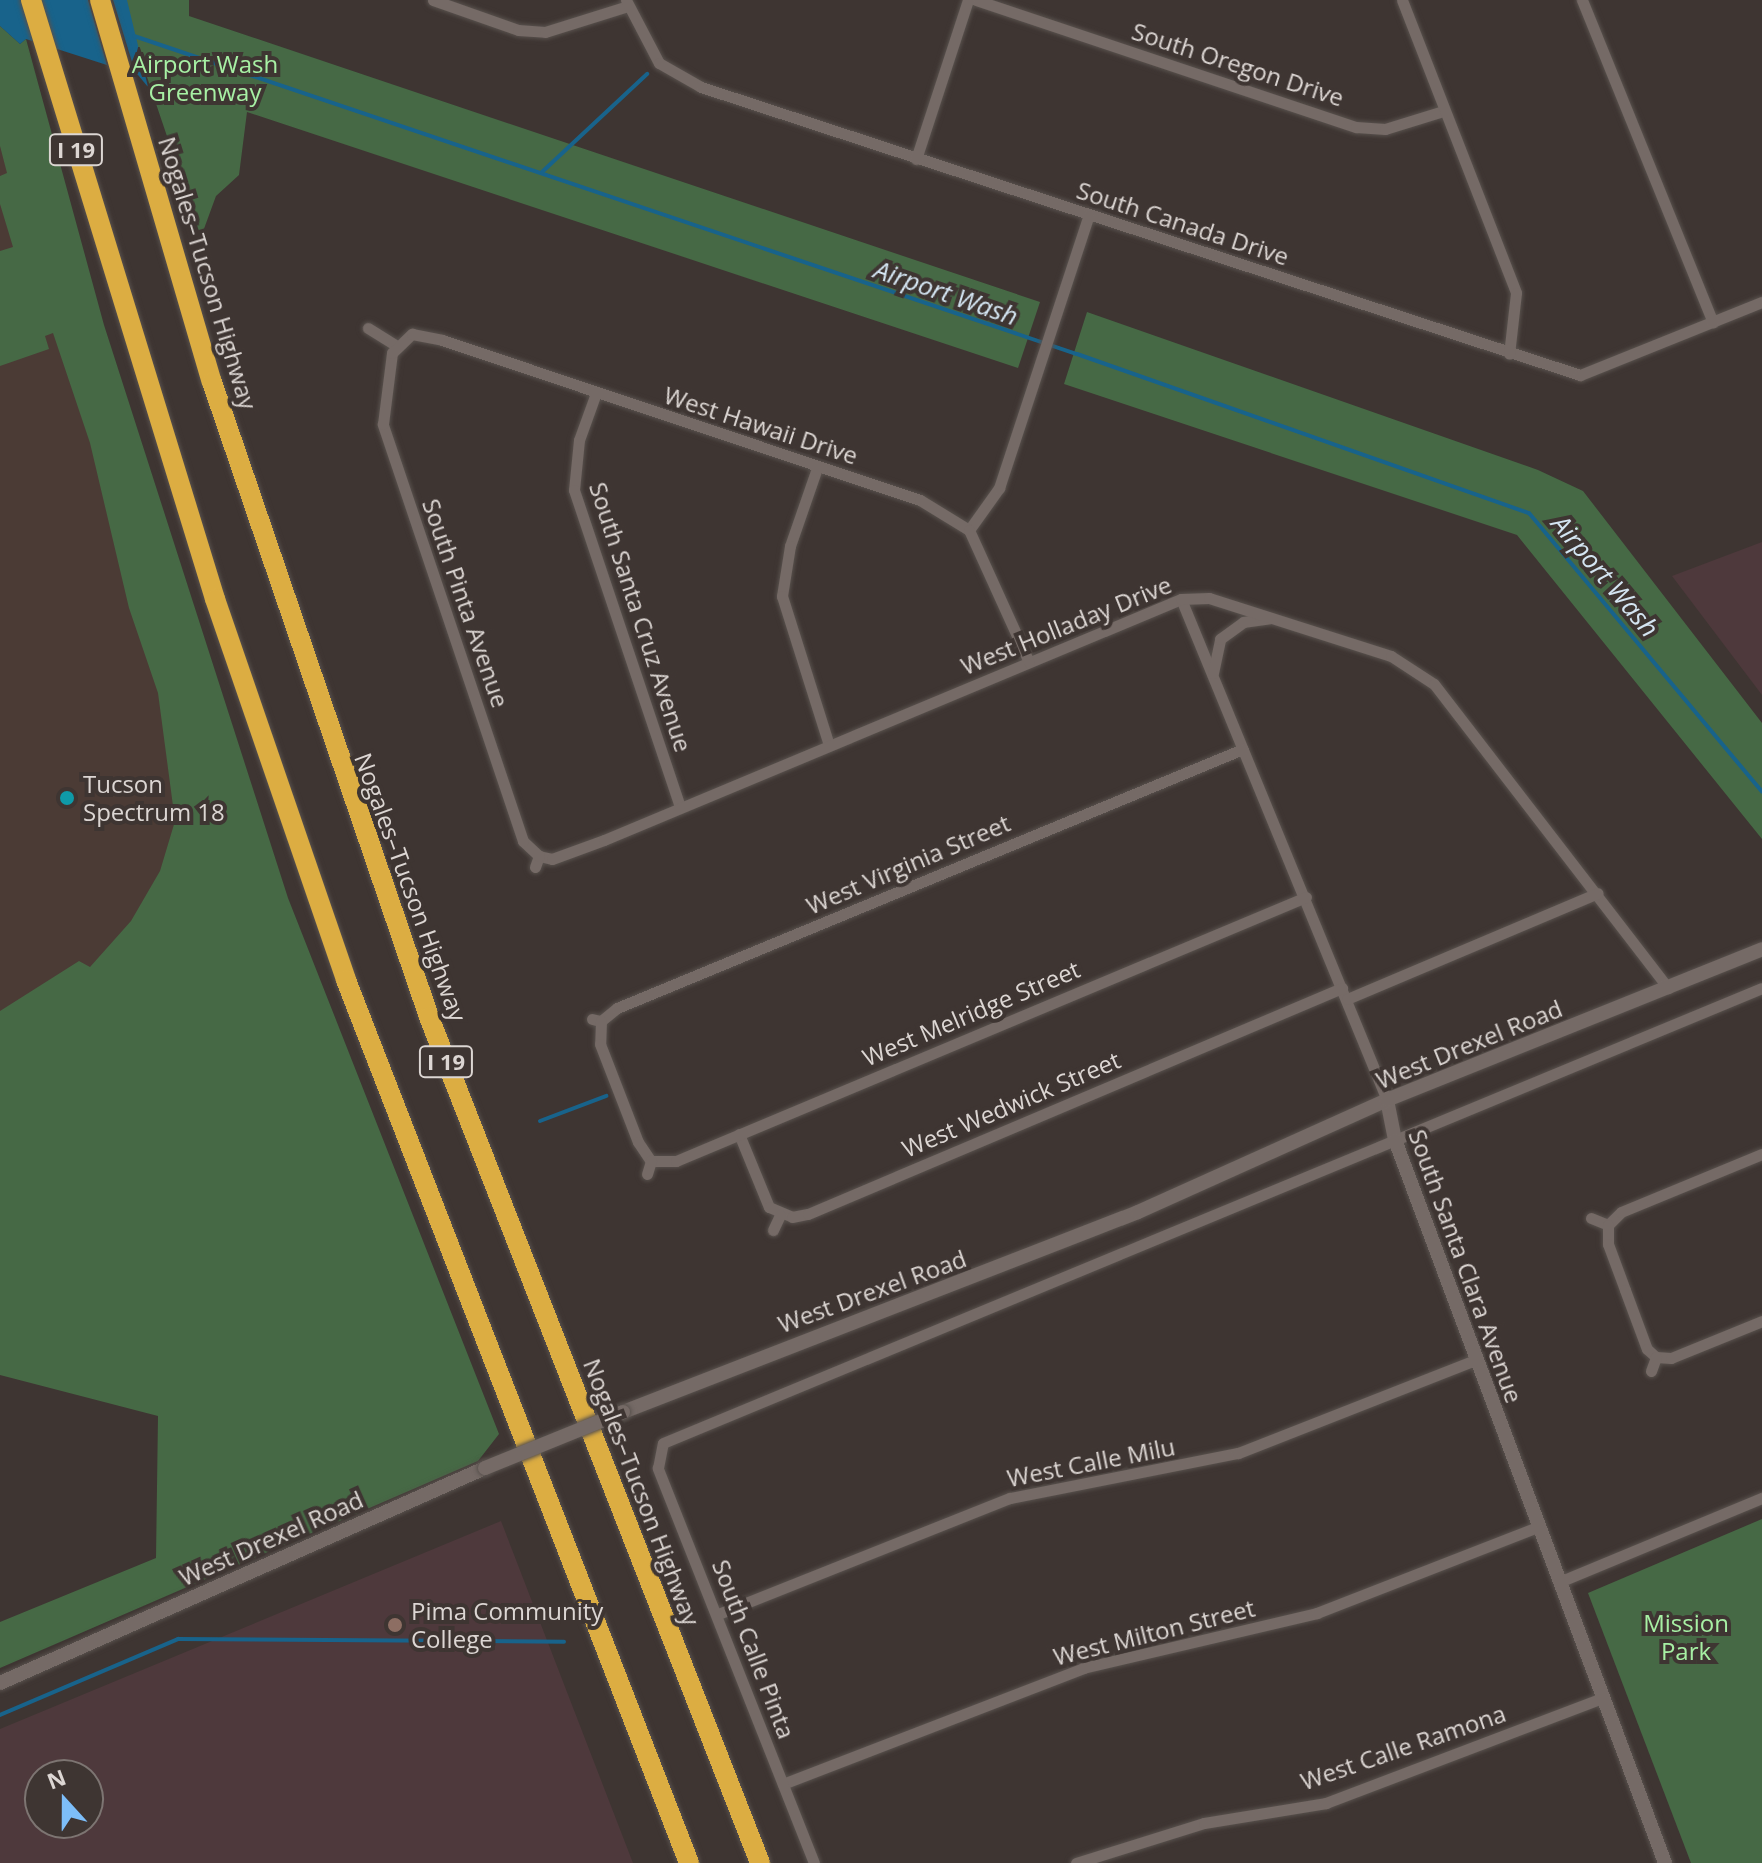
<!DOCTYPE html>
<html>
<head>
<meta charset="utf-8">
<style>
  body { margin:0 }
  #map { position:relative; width:1762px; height:1863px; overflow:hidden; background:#3e3532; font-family:"Open Sans",sans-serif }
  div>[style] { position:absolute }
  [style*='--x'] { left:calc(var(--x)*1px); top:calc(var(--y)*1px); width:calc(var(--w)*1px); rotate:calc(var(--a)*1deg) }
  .built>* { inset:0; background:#4b3b35 }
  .education>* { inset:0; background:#4e393c }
  .green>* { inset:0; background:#466945 }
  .water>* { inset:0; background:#18638b }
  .pier>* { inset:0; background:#3e3532 }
  .stream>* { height:4px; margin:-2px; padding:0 2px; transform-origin:2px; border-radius:2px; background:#18638b }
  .roads { filter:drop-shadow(0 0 2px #58514d) drop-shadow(0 0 2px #58514d) }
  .minor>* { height:11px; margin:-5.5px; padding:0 5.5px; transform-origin:5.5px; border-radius:5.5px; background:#756a66 }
  .tertiary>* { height:14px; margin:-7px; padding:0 7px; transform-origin:7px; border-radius:7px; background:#756a66 }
  .motorway>* { height:20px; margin:-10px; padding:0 10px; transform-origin:10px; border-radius:10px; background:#dcad42 }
  .bridges { filter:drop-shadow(0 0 2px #58514d) drop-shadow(0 0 2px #58514d) }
  .tertiary-bridge>* { height:14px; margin:-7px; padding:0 7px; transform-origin:7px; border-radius:7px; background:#756a66 }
  .dots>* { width:22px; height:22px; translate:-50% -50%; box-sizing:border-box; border:4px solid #3e3532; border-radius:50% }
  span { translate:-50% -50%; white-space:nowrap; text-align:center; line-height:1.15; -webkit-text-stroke:8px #3e3532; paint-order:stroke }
  .shield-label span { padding:2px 6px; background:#3e3532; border:2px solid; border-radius:6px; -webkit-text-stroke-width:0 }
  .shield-label { font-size:22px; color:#dcd6d3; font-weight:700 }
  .park-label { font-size:24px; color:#a7f0a4 }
  .street-label { font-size:24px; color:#dcd6d3 }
  .poi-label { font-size:24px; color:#dcd6d3 }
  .left { translate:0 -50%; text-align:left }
  .water-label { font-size:26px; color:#d4e5f2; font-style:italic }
  .north { position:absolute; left:24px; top:1759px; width:80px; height:80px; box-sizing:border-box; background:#3e3532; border:2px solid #7d7572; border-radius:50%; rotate:339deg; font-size:22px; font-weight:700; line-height:32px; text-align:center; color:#dcd6d3 }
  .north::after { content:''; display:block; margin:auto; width:28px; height:36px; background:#7dbef9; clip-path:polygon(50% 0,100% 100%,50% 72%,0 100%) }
</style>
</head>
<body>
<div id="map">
  <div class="built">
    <i style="clip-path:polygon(0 99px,134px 526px,205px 952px,0 1035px)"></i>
  </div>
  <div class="education">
    <i style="clip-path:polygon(1762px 542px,1762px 695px,1672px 576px)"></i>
    <i style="clip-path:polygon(evenodd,501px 1521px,633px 1863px,0 1863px,0 1729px,501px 1521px,88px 1775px,88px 1823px,40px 1823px,40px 1775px,88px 1775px)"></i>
  </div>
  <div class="green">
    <i style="clip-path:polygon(121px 0,189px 0,189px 16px,1040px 302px,1018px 368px,247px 112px,239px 175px,216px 196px,201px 237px)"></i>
    <i style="clip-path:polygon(0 26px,20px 44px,26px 39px,104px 325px,288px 898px,499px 1434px,478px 1461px,0 1668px,0 1622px,156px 1558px,158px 1416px,0 1375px,0 1011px,79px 961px,90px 967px,131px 921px,160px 871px,175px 821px,158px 693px,129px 608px,90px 443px,53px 333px,45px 336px,49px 349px,0 366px,0 251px,13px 247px,0 204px,0 176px,7px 173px,0 146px)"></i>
    <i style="clip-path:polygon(1087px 312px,1538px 470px,1583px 491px,1762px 723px,1762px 839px,1517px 535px,1064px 384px)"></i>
    <i style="clip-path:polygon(1762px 1519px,1762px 1863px,1691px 1863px,1588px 1593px)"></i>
  </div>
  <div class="water">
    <i style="clip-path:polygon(0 0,127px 0,148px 87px,138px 75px,26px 39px,20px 44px,0 26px)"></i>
  </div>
  <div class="pier">
    <i style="clip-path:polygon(88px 0,113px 0,136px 75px,107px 65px)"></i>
  </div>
  <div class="stream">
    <i style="--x:134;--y:36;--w:995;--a:18.64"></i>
    <i style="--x:1077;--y:354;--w:479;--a:19.4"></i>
    <i style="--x:1529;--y:513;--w:363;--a:50.1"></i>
    <i style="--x:542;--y:172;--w:144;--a:-43"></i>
    <i style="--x:540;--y:1121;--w:71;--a:-20.7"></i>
    <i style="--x:0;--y:1715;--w:194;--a:-23.1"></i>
    <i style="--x:178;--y:1639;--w:386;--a:0.4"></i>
  </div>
  <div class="roads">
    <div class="minor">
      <i style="--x:433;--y:0;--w:90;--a:19.4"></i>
      <i style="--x:518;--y:30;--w:27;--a:4"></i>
      <i style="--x:545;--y:32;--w:87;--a:-17.4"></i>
      <i style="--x:626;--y:0;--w:71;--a:62.4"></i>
      <i style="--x:659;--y:63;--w:48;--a:29.7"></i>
      <i style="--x:701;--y:87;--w:925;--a:18.14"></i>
      <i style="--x:1580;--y:375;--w:196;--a:-21.9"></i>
      <i style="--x:976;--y:0;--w:401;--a:18.5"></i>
      <i style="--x:1356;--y:127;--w:29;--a:4"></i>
      <i style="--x:1385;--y:129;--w:61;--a:-17.2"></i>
      <i style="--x:1402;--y:0;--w:314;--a:68.7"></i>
      <i style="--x:1516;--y:293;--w:61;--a:96.5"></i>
      <i style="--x:1582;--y:0;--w:348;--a:67.9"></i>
      <i style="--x:916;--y:159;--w:167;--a:-71.9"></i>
      <i style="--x:368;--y:328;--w:34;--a:32"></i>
      <i style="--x:596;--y:393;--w:50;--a:109.9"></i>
      <i style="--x:579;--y:440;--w:50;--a:95.7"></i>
      <i style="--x:574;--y:490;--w:334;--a:71.5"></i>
      <i style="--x:817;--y:468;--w:83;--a:109.1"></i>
      <i style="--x:790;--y:546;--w:51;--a:99.1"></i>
      <i style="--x:782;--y:596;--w:156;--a:72.5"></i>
      <i style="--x:969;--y:530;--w:52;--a:-54.5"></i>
      <i style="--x:999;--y:488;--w:288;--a:-71.8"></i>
      <i style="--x:1181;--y:599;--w:542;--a:67.65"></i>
      <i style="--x:1213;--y:673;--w:35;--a:-78"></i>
      <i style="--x:1220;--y:639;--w:29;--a:-36"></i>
      <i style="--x:1243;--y:622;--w:27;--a:-8"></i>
      <i style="--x:539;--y:856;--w:13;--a:13"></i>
      <i style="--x:552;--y:859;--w:55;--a:-20.1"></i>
      <i style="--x:604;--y:840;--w:625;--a:-22.67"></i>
      <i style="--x:1181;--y:599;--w:28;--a:-2"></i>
      <i style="--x:1209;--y:598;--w:191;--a:17.7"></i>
      <i style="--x:1391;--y:656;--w:51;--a:33.1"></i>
      <i style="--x:1434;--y:684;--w:384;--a:52.4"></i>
      <i style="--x:535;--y:867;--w:12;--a:-70"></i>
      <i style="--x:539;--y:856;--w:22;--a:-137"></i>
      <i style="--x:523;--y:841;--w:440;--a:-108.6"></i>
      <i style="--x:383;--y:424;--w:72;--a:-82.8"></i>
      <i style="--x:392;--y:353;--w:28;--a:-44"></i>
      <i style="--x:412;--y:334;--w:31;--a:11"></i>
      <i style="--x:442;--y:340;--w:504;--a:18.51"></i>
      <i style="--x:920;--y:500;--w:57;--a:31.5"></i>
      <i style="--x:969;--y:530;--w:145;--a:65.6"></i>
      <i style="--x:1347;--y:999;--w:272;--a:-22.9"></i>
      <i style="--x:592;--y:1019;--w:9;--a:13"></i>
      <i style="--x:601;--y:1021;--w:21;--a:-39"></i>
      <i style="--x:617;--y:1008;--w:677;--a:-22.48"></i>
      <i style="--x:601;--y:1021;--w:23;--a:92"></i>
      <i style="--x:600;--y:1044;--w:105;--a:68.8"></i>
      <i style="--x:638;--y:1142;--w:23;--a:56"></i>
      <i style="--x:739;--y:1134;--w:79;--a:67.7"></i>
      <i style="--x:769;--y:1207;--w:25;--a:23"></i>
      <i style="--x:792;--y:1217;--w:16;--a:-11"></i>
      <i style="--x:808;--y:1214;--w:580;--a:-22.94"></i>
      <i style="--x:651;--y:1161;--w:25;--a:0"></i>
      <i style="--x:676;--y:1161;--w:683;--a:-22.74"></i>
      <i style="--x:647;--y:1174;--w:14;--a:-73"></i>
      <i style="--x:1591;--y:1218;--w:18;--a:22"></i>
      <i style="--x:1608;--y:1225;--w:18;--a:-45"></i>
      <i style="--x:1621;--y:1212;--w:152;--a:-22.4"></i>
      <i style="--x:1608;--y:1225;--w:19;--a:90"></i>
      <i style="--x:1608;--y:1244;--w:49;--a:69.7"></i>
      <i style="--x:1625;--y:1290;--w:63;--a:69.6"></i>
      <i style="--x:1647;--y:1349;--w:12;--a:42"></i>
      <i style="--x:773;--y:1230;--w:17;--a:-65"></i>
      <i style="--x:1656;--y:1357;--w:15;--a:4"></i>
      <i style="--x:1671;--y:1358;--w:98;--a:-22.1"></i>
      <i style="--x:1651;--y:1371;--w:15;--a:-70"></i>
      <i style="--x:1559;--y:1582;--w:220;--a:-22.5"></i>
      <i style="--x:718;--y:1614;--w:314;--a:-21.7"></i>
      <i style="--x:1010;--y:1498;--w:232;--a:-11.2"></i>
      <i style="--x:1238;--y:1453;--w:255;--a:-21.4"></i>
      <i style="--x:783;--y:1784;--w:322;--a:-21.1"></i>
      <i style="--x:1083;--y:1668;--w:240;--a:-13.2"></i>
      <i style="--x:1317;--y:1613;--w:237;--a:-21.3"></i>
      <i style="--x:814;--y:1863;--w:425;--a:-111.6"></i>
      <i style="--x:658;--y:1468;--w:25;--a:-79"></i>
      <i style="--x:663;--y:1443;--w:1189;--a:-22.49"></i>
      <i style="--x:1076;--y:1863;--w:134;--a:-17.4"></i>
      <i style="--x:1204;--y:1823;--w:124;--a:-9.3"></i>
      <i style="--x:1326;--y:1803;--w:296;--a:-20.8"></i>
    </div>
    <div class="tertiary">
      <i style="--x:1387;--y:1100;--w:41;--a:78.7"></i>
      <i style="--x:1395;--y:1140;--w:772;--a:69.52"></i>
      <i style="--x:623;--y:1412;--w:552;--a:-21.22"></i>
      <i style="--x:1138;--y:1212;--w:273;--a:-24.2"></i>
      <i style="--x:1387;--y:1100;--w:404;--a:-21.9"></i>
      <i style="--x:0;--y:1683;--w:531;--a:-23.91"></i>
    </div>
    <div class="motorway">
      <i style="--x:31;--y:0;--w:627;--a:72.92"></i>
      <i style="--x:215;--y:599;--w:403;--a:71"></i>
      <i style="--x:346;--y:980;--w:947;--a:68.77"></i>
      <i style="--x:100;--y:0;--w:398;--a:73.7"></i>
      <i style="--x:212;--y:382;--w:671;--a:71.13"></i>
      <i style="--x:429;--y:1017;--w:908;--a:68.63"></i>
    </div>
  </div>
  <div class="bridges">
    <div class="tertiary-bridge">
      <i style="--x:485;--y:1468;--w:149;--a:-22.1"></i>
    </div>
  </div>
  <div class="dots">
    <i style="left:67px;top:798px;background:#0f9aa8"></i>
    <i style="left:395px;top:1625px;background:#8d6e63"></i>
  </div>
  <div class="shield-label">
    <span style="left:76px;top:150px">I 19</span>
    <span style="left:446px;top:1062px">I 19</span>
  </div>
  <div class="park-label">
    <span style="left:205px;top:78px">Airport Wash<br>Greenway</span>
    <span style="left:1686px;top:1637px">Mission<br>Park</span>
  </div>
  <div class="street-label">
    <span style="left:1238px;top:64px;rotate:18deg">South Oregon Drive</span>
    <span style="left:1183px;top:223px;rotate:18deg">South Canada Drive</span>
    <span style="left:208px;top:273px;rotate:73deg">Nogales–Tucson Highway</span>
    <span style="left:761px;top:425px;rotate:18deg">West Hawaii Drive</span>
    <span style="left:466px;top:603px;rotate:71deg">South Pinta Avenue</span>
    <span style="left:641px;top:617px;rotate:72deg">South Santa Cruz Avenue</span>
    <span style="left:1066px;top:625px;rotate:-22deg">West Holladay Drive</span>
    <span style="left:908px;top:864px;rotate:-23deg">West Virginia Street</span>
    <span style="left:411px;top:887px;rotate:70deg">Nogales–Tucson Highway</span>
    <span style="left:971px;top:1013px;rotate:-23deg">West Melridge Street</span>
    <span style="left:1469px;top:1044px;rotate:-22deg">West Drexel Road</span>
    <span style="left:1011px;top:1104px;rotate:-23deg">West Wedwick Street</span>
    <span style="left:1466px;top:1266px;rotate:70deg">South Santa Clara Avenue</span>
    <span style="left:872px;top:1291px;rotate:-20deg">West Drexel Road</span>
    <span style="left:1091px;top:1462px;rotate:-11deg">West Calle Milu</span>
    <span style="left:642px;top:1492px;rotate:69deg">Nogales–Tucson Highway</span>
    <span style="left:271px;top:1538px;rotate:-24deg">West Drexel Road</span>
    <span style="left:1154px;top:1632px;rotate:-14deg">West Milton Street</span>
    <span style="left:754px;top:1649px;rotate:69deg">South Calle Pinta</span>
    <span style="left:1403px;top:1747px;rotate:-19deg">West Calle Ramona</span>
  </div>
  <div class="poi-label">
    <span class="left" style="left:83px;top:798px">Tucson<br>Spectrum 18</span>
    <span class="left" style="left:411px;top:1625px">Pima Community<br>College</span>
  </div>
  <div class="water-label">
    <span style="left:946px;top:293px;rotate:19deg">Airport Wash</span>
    <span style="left:1605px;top:576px;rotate:50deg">Airport Wash</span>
  </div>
  <div class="north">N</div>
</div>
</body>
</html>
